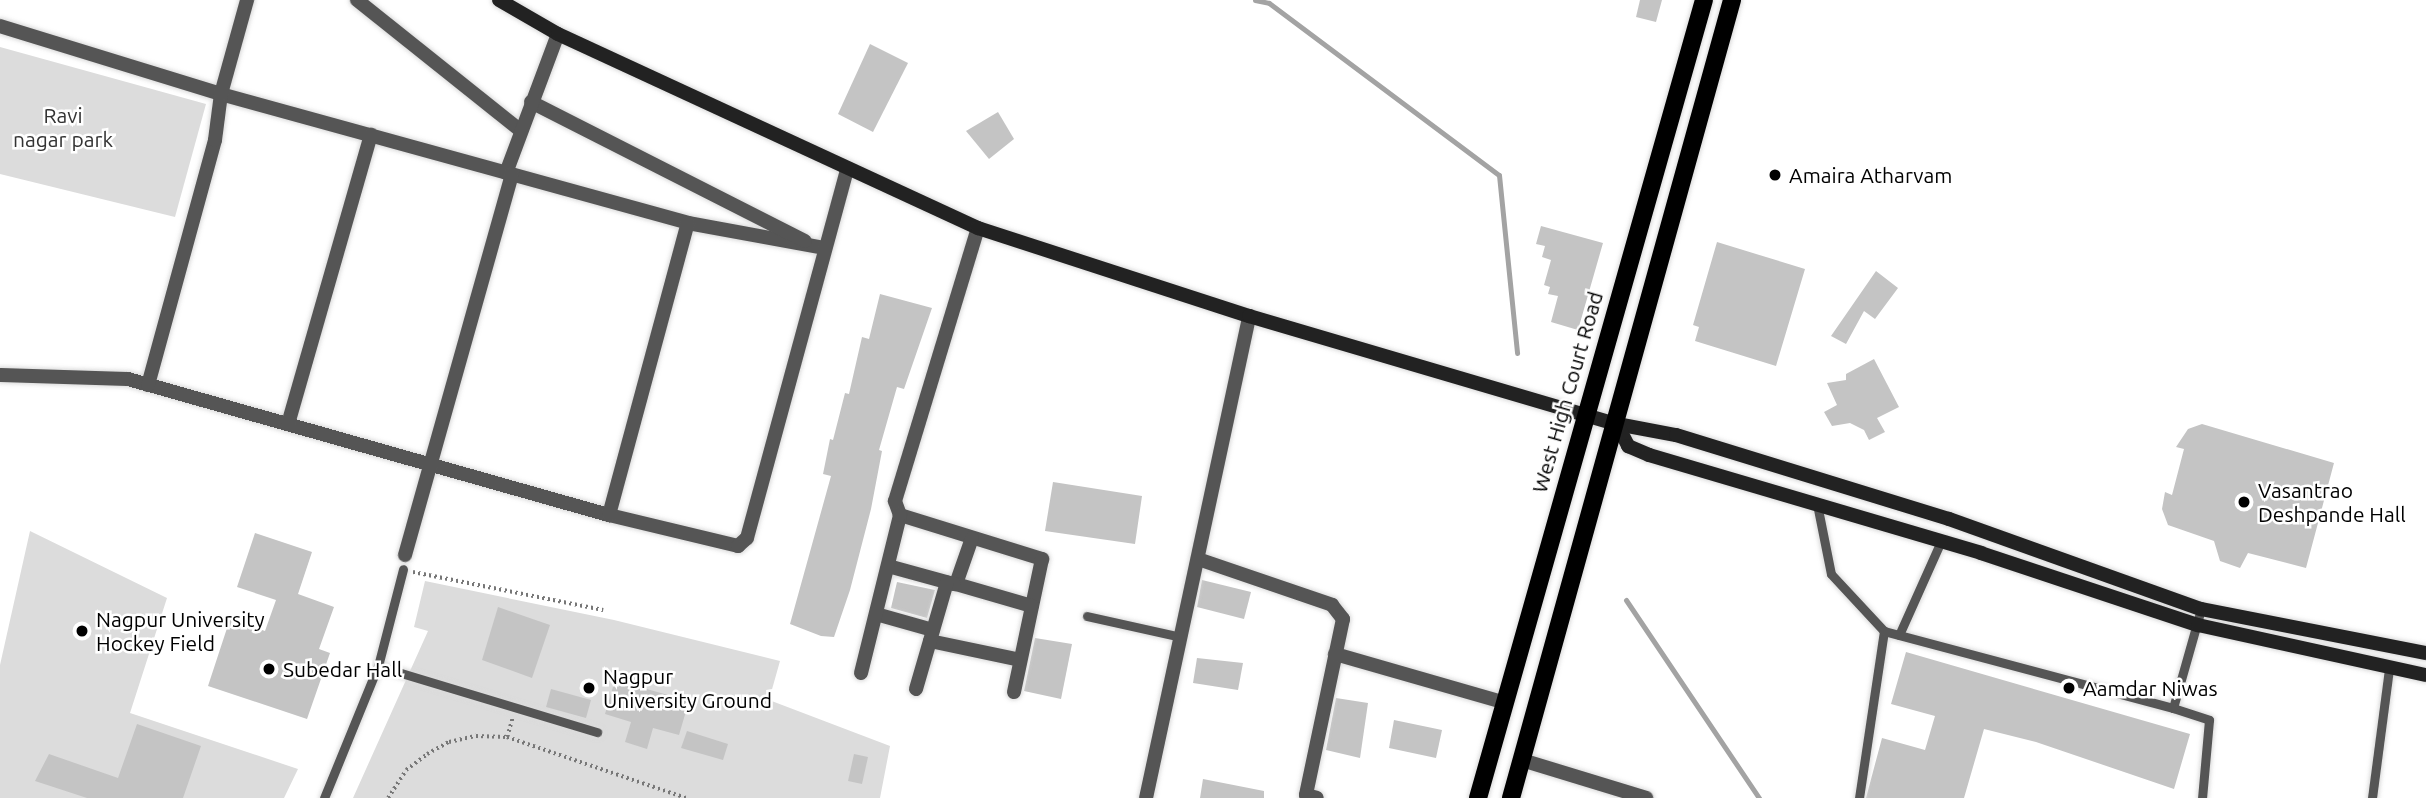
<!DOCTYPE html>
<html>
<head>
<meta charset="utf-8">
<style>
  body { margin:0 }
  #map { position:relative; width:2426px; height:798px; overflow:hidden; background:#fff; font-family:Ubuntu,sans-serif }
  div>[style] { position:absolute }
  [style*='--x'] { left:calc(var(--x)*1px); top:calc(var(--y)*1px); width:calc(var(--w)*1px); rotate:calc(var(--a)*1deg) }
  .green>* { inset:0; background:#dcdcdc }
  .stream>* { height:5px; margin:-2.5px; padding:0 2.5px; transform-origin:2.5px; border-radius:2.5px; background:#a3a3a3 }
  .building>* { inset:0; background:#c4c4c4 }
  .path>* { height:3.5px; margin-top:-1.75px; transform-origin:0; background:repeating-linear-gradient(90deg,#777 0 2px,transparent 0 5.5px) }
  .roads { filter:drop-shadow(0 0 2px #dbdbdb) drop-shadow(0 0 2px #dbdbdb) }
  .lane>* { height:9px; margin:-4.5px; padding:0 4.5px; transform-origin:4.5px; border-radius:4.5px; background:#555 }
  .street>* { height:14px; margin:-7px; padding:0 7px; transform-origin:7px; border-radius:7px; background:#555 }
  .secondary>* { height:14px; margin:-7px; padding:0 7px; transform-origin:7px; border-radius:7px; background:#222 }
  .primary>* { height:18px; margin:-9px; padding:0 9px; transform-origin:9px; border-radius:9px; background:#000 }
  .dots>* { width:19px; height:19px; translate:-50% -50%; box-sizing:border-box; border:4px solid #fff; border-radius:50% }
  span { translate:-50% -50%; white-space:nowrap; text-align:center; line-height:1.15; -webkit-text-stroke:5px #fff; paint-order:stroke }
  .park-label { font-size:21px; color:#333 }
  .poi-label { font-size:21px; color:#000 }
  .left { translate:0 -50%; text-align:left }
  .street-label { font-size:21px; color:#000 }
</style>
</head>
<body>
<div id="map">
  <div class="green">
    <i style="clip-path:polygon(0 47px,206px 104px,175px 217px,0 174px)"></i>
    <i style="clip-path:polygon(30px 531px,167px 598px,130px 713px,298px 769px,284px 798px,0 798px,0 665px)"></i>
    <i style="clip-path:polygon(425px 581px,614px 620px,780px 661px,769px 700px,890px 746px,880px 798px,353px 798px,428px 631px,414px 627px)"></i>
  </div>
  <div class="stream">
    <i style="--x:1255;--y:0;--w:14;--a:12"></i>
    <i style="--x:1269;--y:3;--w:287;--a:36.8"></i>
    <i style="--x:1499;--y:175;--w:179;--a:84.2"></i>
    <i style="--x:1626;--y:600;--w:239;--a:56.1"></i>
  </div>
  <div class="building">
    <i style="clip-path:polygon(1640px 0,1662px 0,1656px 22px,1636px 17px)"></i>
    <i style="clip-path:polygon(870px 44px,908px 63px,873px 132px,838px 114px)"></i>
    <i style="clip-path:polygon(998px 112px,1014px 139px,989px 159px,966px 131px)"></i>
    <i style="clip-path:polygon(1541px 226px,1603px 243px,1578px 330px,1551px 322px,1558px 296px,1548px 294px,1550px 287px,1544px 285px,1551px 260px,1542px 257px,1545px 246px,1536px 244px)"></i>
    <i style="clip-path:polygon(1717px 242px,1805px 269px,1776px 366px,1695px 341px,1699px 327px,1693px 325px)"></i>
    <i style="clip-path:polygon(1876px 271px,1898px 288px,1875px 319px,1864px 311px,1846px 344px,1831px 336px)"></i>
    <i style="clip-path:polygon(880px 294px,932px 308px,904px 389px,897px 387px,879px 450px,882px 451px,871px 509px,850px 590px,834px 637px,821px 636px,790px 624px,831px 476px,823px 474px,830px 439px,833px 440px,845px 393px,849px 394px,862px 337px,869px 339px)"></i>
    <i style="clip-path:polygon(1874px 359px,1899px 407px,1877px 418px,1885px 432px,1869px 440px,1864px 430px,1850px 423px,1832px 426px,1824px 412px,1837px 405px,1827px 383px,1846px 380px,1846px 374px)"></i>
    <i style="clip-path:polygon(2202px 424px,2334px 463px,2306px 568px,2248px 553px,2240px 568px,2220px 561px,2214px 541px,2168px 525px,2162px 509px,2165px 492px,2172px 495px,2184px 449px,2176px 447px,2188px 429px)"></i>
    <i style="clip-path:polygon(1053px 482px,1142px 496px,1135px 544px,1045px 531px)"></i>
    <i style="clip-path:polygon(255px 533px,312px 552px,298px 594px,334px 607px,319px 649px,330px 653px,307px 719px,208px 686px,230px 619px,265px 631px,276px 600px,237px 587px)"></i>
    <i style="clip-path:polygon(1202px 580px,1251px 592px,1244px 619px,1197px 607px)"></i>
    <i style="clip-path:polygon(897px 582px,935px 590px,927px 618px,891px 608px)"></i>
    <i style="clip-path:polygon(498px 607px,550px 625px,532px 678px,482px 660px)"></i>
    <i style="clip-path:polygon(1035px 638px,1072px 644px,1061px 699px,1024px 691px)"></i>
    <i style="clip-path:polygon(1906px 652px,2190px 734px,2174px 789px,2036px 742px,1984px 729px,1964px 798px,1866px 798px,1882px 738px,1925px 750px,1935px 716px,1891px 704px)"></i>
    <i style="clip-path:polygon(1197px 658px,1243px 663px,1238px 690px,1193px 683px)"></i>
    <i style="clip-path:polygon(615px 680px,689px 701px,679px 735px,653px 728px,647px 749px,625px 742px,631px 722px,605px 714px)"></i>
    <i style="clip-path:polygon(551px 689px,591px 700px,586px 718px,546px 707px)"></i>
    <i style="clip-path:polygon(1336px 698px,1368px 703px,1360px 758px,1326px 750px)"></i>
    <i style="clip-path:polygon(1394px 720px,1442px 730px,1436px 758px,1389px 748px)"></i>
    <i style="clip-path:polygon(137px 724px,201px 746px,183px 798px,87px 798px,35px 781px,49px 754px,118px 778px)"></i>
    <i style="clip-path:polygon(687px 731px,728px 744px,723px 760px,681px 748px)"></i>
    <i style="clip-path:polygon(854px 754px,868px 757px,862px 784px,848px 781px)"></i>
    <i style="clip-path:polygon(1203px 779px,1264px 791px,1264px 798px,1200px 798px)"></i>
  </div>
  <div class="path">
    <i style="--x:413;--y:572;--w:194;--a:11.3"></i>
    <i style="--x:507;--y:737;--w:19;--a:-74"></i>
    <i style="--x:388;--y:798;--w:33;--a:-57"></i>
    <i style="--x:406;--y:770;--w:26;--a:-37"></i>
    <i style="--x:427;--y:754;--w:25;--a:-29"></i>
    <i style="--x:449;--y:742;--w:28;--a:-13"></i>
    <i style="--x:476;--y:736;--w:31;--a:2"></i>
    <i style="--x:507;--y:737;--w:189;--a:18.8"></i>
  </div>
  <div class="roads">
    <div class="lane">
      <i style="--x:1817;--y:504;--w:71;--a:78.7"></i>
      <i style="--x:1831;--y:574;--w:78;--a:47.1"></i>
      <i style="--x:2201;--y:609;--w:103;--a:105.8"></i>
      <i style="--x:2173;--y:708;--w:38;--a:18"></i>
      <i style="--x:2209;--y:720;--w:78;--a:95.1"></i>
      <i style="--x:1087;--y:616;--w:96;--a:12.6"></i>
      <i style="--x:1899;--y:635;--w:103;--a:-65.9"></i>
      <i style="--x:378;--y:666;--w:229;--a:16.8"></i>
      <i style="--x:324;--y:798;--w:143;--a:-67.8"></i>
      <i style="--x:378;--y:666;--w:100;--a:-75.5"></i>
      <i style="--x:1859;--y:798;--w:169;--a:-81.5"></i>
      <i style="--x:1884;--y:631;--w:299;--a:14.9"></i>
      <i style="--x:2372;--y:798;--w:130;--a:-82.5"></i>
    </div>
    <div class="street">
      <i style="--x:357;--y:0;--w:208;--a:38.6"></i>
      <i style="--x:0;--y:26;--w:231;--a:17.1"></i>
      <i style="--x:221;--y:94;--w:484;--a:15.4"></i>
      <i style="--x:688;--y:223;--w:138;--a:10.4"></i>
      <i style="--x:531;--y:102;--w:307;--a:26.9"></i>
      <i style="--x:506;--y:173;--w:148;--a:-69.5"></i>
      <i style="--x:0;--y:375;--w:128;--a:1.8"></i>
      <i style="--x:128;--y:379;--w:500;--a:15.8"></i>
      <i style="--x:609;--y:515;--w:133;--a:13.5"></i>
      <i style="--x:738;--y:546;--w:12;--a:-42"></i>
      <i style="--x:747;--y:538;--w:380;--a:-74.8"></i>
      <i style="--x:148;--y:385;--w:254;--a:-74.7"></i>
      <i style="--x:215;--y:140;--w:46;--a:-82.6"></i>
      <i style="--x:221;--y:94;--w:98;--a:-74.5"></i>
      <i style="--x:288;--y:424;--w:301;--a:-74"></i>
      <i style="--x:609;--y:515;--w:302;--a:-74.9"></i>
      <i style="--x:900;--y:515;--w:149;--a:17.2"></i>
      <i style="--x:1042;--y:559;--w:136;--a:101.9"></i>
      <i style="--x:972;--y:538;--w:49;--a:109.2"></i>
      <i style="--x:956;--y:584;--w:79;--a:16.1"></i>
      <i style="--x:405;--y:555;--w:395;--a:-74.3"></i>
      <i style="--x:1198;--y:559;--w:142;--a:18.9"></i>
      <i style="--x:1332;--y:605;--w:18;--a:52"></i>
      <i style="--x:1343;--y:619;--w:180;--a:101.9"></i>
      <i style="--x:1306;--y:795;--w:11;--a:15"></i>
      <i style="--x:888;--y:566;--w:68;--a:15.3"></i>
      <i style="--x:876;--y:614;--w:59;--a:15.7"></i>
      <i style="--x:930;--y:641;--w:92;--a:11.9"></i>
      <i style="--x:1335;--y:654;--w:174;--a:16"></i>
      <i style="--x:861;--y:673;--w:163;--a:-76.1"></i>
      <i style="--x:900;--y:515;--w:15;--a:-110"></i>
      <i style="--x:895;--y:501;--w:285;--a:-73.1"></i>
      <i style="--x:916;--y:689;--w:111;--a:-73.8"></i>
      <i style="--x:1522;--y:760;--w:130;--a:17"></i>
      <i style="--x:1146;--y:798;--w:493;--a:-77.9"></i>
    </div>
    <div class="secondary">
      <i style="--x:499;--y:0;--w:68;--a:30"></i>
      <i style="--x:558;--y:34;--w:463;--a:24.8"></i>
      <i style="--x:978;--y:228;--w:285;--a:18"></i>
      <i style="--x:1249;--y:316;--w:384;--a:16.4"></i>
      <i style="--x:1617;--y:424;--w:60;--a:10.6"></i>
      <i style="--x:1676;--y:435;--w:286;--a:17.1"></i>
      <i style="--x:1949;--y:519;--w:268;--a:19.7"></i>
      <i style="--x:2201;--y:609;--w:229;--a:11.1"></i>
      <i style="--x:1617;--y:424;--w:25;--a:63"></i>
      <i style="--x:1628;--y:446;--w:23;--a:23"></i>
      <i style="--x:1649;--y:455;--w:346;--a:16.4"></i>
      <i style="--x:1981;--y:553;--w:229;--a:18.4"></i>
      <i style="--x:2198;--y:625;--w:233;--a:12.4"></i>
    </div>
    <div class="primary">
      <i style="--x:1478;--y:798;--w:829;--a:-74.19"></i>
      <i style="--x:1511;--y:798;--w:828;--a:-74.52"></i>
    </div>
  </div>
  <div class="dots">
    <i style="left:1775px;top:175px;background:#000"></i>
    <i style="left:2244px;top:502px;background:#000"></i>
    <i style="left:82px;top:631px;background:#000"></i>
    <i style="left:269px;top:669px;background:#000"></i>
    <i style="left:589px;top:688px;background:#000"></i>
    <i style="left:2069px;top:688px;background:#000"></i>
  </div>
  <div class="park-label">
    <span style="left:63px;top:127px">Ravi<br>nagar park</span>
  </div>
  <div class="poi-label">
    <span class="left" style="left:1789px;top:175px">Amaira Atharvam</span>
    <span class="left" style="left:2258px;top:502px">Vasantrao<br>Deshpande Hall</span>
    <span class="left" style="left:96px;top:631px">Nagpur University<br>Hockey Field</span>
    <span class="left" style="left:283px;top:669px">Subedar Hall</span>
    <span class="left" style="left:603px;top:688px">Nagpur<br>University Ground</span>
    <span class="left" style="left:2083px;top:688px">Aamdar Niwas</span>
  </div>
  <div class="street-label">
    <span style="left:1567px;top:392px;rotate:-74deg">West High Court Road</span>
  </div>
</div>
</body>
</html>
